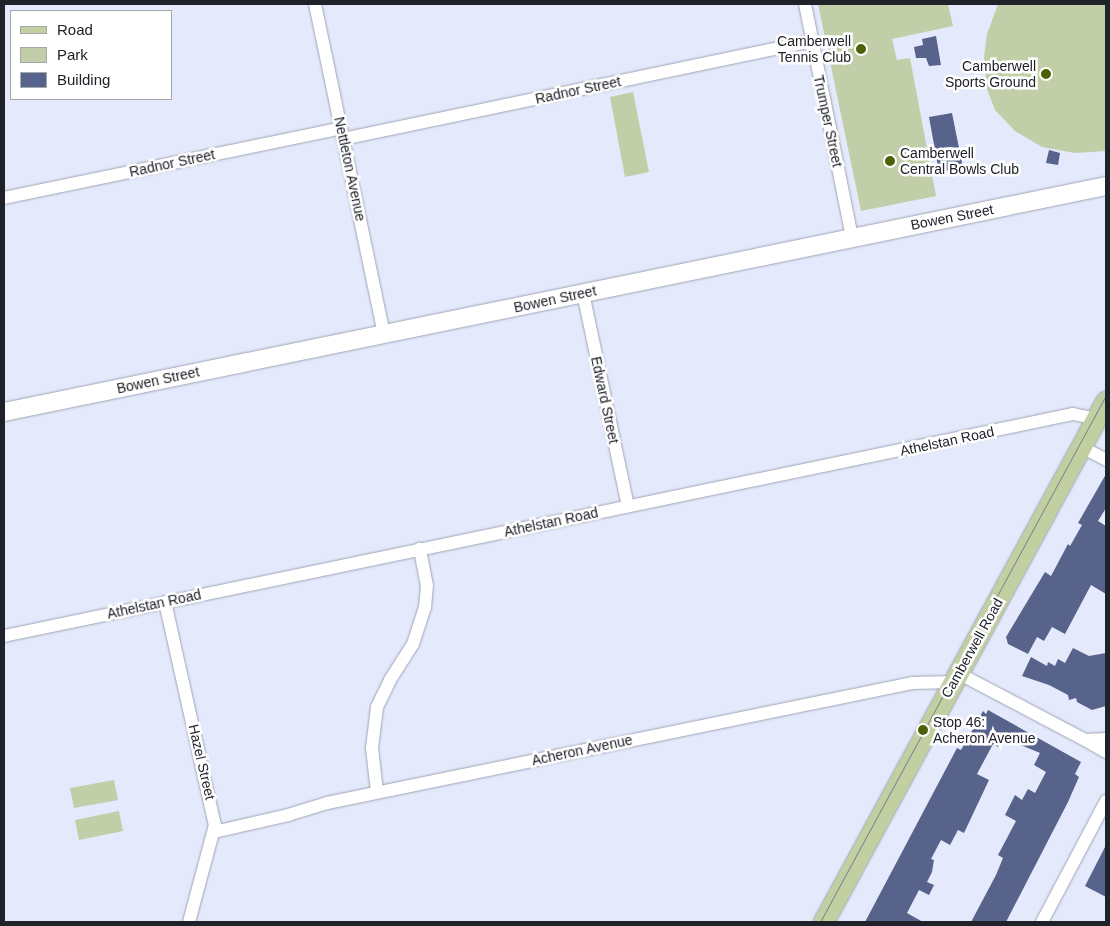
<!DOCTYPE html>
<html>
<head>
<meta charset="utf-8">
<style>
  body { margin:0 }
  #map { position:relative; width:1110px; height:926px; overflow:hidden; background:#e4eafb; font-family:Helvetica,sans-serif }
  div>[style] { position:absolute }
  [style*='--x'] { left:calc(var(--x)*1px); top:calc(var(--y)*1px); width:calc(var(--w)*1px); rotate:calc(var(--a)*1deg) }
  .green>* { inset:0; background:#c2cea7 }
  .building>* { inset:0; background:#58638c }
  .roads { filter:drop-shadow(0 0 1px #9fa4b5) drop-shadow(0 0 1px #9fa4b5) }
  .street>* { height:12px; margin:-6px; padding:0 6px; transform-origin:6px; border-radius:6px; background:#fff }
  .secondary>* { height:18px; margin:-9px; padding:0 9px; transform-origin:9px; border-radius:9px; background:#fff }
  .primary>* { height:20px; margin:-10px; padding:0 10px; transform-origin:10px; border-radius:10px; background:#c2cfa0 }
  .tram>* { height:1px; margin:-0.5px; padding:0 0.5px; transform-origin:0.5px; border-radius:0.5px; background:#7f838f }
  .dots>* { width:14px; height:14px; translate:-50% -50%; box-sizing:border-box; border:2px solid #fff; border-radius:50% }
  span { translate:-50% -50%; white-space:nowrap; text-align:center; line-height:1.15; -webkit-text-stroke:5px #fff; paint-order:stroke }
  .poi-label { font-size:14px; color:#202229 }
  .right { translate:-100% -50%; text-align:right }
  .left { translate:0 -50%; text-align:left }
  .street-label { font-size:14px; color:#202229 }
  .frame { position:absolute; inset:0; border:5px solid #202229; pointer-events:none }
  .legend { position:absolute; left:10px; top:10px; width:162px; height:90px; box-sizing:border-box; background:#fff; border:1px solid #a6a7a9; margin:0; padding:6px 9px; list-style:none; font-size:15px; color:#202229 }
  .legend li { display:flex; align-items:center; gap:10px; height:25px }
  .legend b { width:25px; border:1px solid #a6a7a9 }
</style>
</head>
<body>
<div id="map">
  <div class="green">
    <i style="clip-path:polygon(818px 4px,948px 4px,953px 26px,892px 39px,897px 60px,910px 58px,936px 196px,861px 211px)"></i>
    <i style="clip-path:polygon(998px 4px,1106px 4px,1106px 151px,1075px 153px,1042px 147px,1015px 131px,995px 110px,987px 89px,984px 57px,987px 34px)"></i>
    <i style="clip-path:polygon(633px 92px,649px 172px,625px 177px,610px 97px)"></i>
    <i style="clip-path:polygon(114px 780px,118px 800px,74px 808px,70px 788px)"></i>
    <i style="clip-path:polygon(119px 811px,123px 831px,79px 840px,75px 820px)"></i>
  </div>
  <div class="building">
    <i style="clip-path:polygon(936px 36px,941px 65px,929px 66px,926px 58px,916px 58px,914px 47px,923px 45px,922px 39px)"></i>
    <i style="clip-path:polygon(952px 113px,963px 168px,939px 172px,929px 117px)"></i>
    <i style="clip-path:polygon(1049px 150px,1060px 153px,1058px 165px,1046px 163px)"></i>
    <i style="clip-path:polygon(1106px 474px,1106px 508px,1098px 521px,1106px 526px,1106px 594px,1091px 585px,1065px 634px,1052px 627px,1044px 641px,1037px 637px,1028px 654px,1008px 644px,1006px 637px,1045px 572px,1051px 576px,1068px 544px,1070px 546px,1082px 525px,1078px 523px)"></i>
    <i style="clip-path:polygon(1073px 648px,1089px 656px,1106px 653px,1106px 706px,1092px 710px,1077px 702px,1076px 698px,1069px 700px,1068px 695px,1049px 685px,1022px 676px,1031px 657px,1047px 666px,1048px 662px,1055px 666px,1058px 659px,1065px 663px)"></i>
    <i style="clip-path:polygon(988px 710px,1081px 762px,1075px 774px,1079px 777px,1068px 802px,1006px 922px,971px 922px,996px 875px,1003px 858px,998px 855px,1016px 821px,1005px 815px,1015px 795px,1022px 800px,1028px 789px,1035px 793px,1046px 772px,1034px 765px,1040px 753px,1002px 737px,998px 747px,993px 744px,977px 774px,989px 780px,964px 833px,958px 830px,950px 845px,941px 840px,931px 859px,934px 860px,932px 872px,927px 882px,934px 885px,929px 895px,919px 890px,907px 913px,923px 922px,865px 922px,957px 748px,961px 750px,983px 711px,986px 714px)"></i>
    <i style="clip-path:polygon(1106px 845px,1106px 897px,1085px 886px)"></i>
  </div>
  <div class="roads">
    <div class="street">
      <i style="--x:315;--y:4;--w:337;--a:78.2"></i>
      <i style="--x:805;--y:4;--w:238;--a:78.6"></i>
      <i style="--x:343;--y:139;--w:479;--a:-11.8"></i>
      <i style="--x:4;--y:198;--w:344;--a:-11.7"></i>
      <i style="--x:583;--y:293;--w:218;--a:78.1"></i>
      <i style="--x:1082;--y:447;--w:27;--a:28"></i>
      <i style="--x:165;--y:602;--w:229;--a:77.4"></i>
      <i style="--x:215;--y:825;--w:100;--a:105"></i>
      <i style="--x:4;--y:636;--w:1092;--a:-11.73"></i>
      <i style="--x:1073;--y:414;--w:25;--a:12"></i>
      <i style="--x:958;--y:673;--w:144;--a:27.8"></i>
      <i style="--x:1085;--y:740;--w:21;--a:-3"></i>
      <i style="--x:1087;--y:741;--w:22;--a:30"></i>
      <i style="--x:377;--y:792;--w:44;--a:-96.5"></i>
      <i style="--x:372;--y:748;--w:41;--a:-83"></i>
      <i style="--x:377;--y:707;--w:30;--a:-64"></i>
      <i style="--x:390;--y:680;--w:43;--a:-57.4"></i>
      <i style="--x:413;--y:644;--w:38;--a:-72"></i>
      <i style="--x:425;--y:608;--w:22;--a:-85"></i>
      <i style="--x:427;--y:586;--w:38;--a:-101"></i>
      <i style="--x:214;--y:832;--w:76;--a:-12.9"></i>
      <i style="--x:288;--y:815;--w:41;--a:-17.1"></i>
      <i style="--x:327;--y:803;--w:597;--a:-11.59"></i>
      <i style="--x:912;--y:683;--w:41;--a:-1.4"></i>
      <i style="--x:1042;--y:922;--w:137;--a:-62.1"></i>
    </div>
    <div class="secondary">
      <i style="--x:4;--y:412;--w:1125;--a:-11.59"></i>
    </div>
    <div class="primary">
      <i style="--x:824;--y:922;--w:592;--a:-61.53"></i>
    </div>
  </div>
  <div class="tram">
    <i style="--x:820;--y:922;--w:600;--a:-61.51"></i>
  </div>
  <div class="dots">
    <i style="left:861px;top:49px;background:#4e6006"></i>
    <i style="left:1046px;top:74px;background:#4e6006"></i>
    <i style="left:890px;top:161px;background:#4e6006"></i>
    <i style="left:923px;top:730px;background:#4e6006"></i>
  </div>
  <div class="poi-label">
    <span class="right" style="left:851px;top:49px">Camberwell<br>Tennis Club</span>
    <span class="right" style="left:1036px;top:74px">Camberwell<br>Sports Ground</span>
    <span class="left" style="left:900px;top:161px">Camberwell<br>Central Bowls Club</span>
    <span class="left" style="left:933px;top:730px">Stop 46:<br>Acheron Avenue</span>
  </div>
  <div class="street-label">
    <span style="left:578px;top:90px;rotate:-12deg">Radnor Street</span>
    <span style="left:828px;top:121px;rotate:78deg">Trumper Street</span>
    <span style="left:172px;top:163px;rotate:-12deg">Radnor Street</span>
    <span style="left:350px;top:169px;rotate:78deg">Nettleton Avenue</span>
    <span style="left:952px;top:217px;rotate:-11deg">Bowen Street</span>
    <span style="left:555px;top:299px;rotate:-12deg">Bowen Street</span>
    <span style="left:158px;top:380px;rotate:-12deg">Bowen Street</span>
    <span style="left:605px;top:400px;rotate:78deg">Edward Street</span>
    <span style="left:947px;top:441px;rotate:-12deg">Athelstan Road</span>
    <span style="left:551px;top:522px;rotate:-12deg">Athelstan Road</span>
    <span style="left:154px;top:604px;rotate:-12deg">Athelstan Road</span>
    <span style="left:972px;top:648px;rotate:-61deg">Camberwell Road</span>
    <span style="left:582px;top:750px;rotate:-12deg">Acheron Avenue</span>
    <span style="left:202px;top:762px;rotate:77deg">Hazel Street</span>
  </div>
  <div class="frame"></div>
  <ul class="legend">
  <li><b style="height:6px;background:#c2cfa0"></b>Road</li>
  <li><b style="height:14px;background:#c2cea7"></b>Park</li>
  <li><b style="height:14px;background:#58638c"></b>Building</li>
  </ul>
</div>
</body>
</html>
